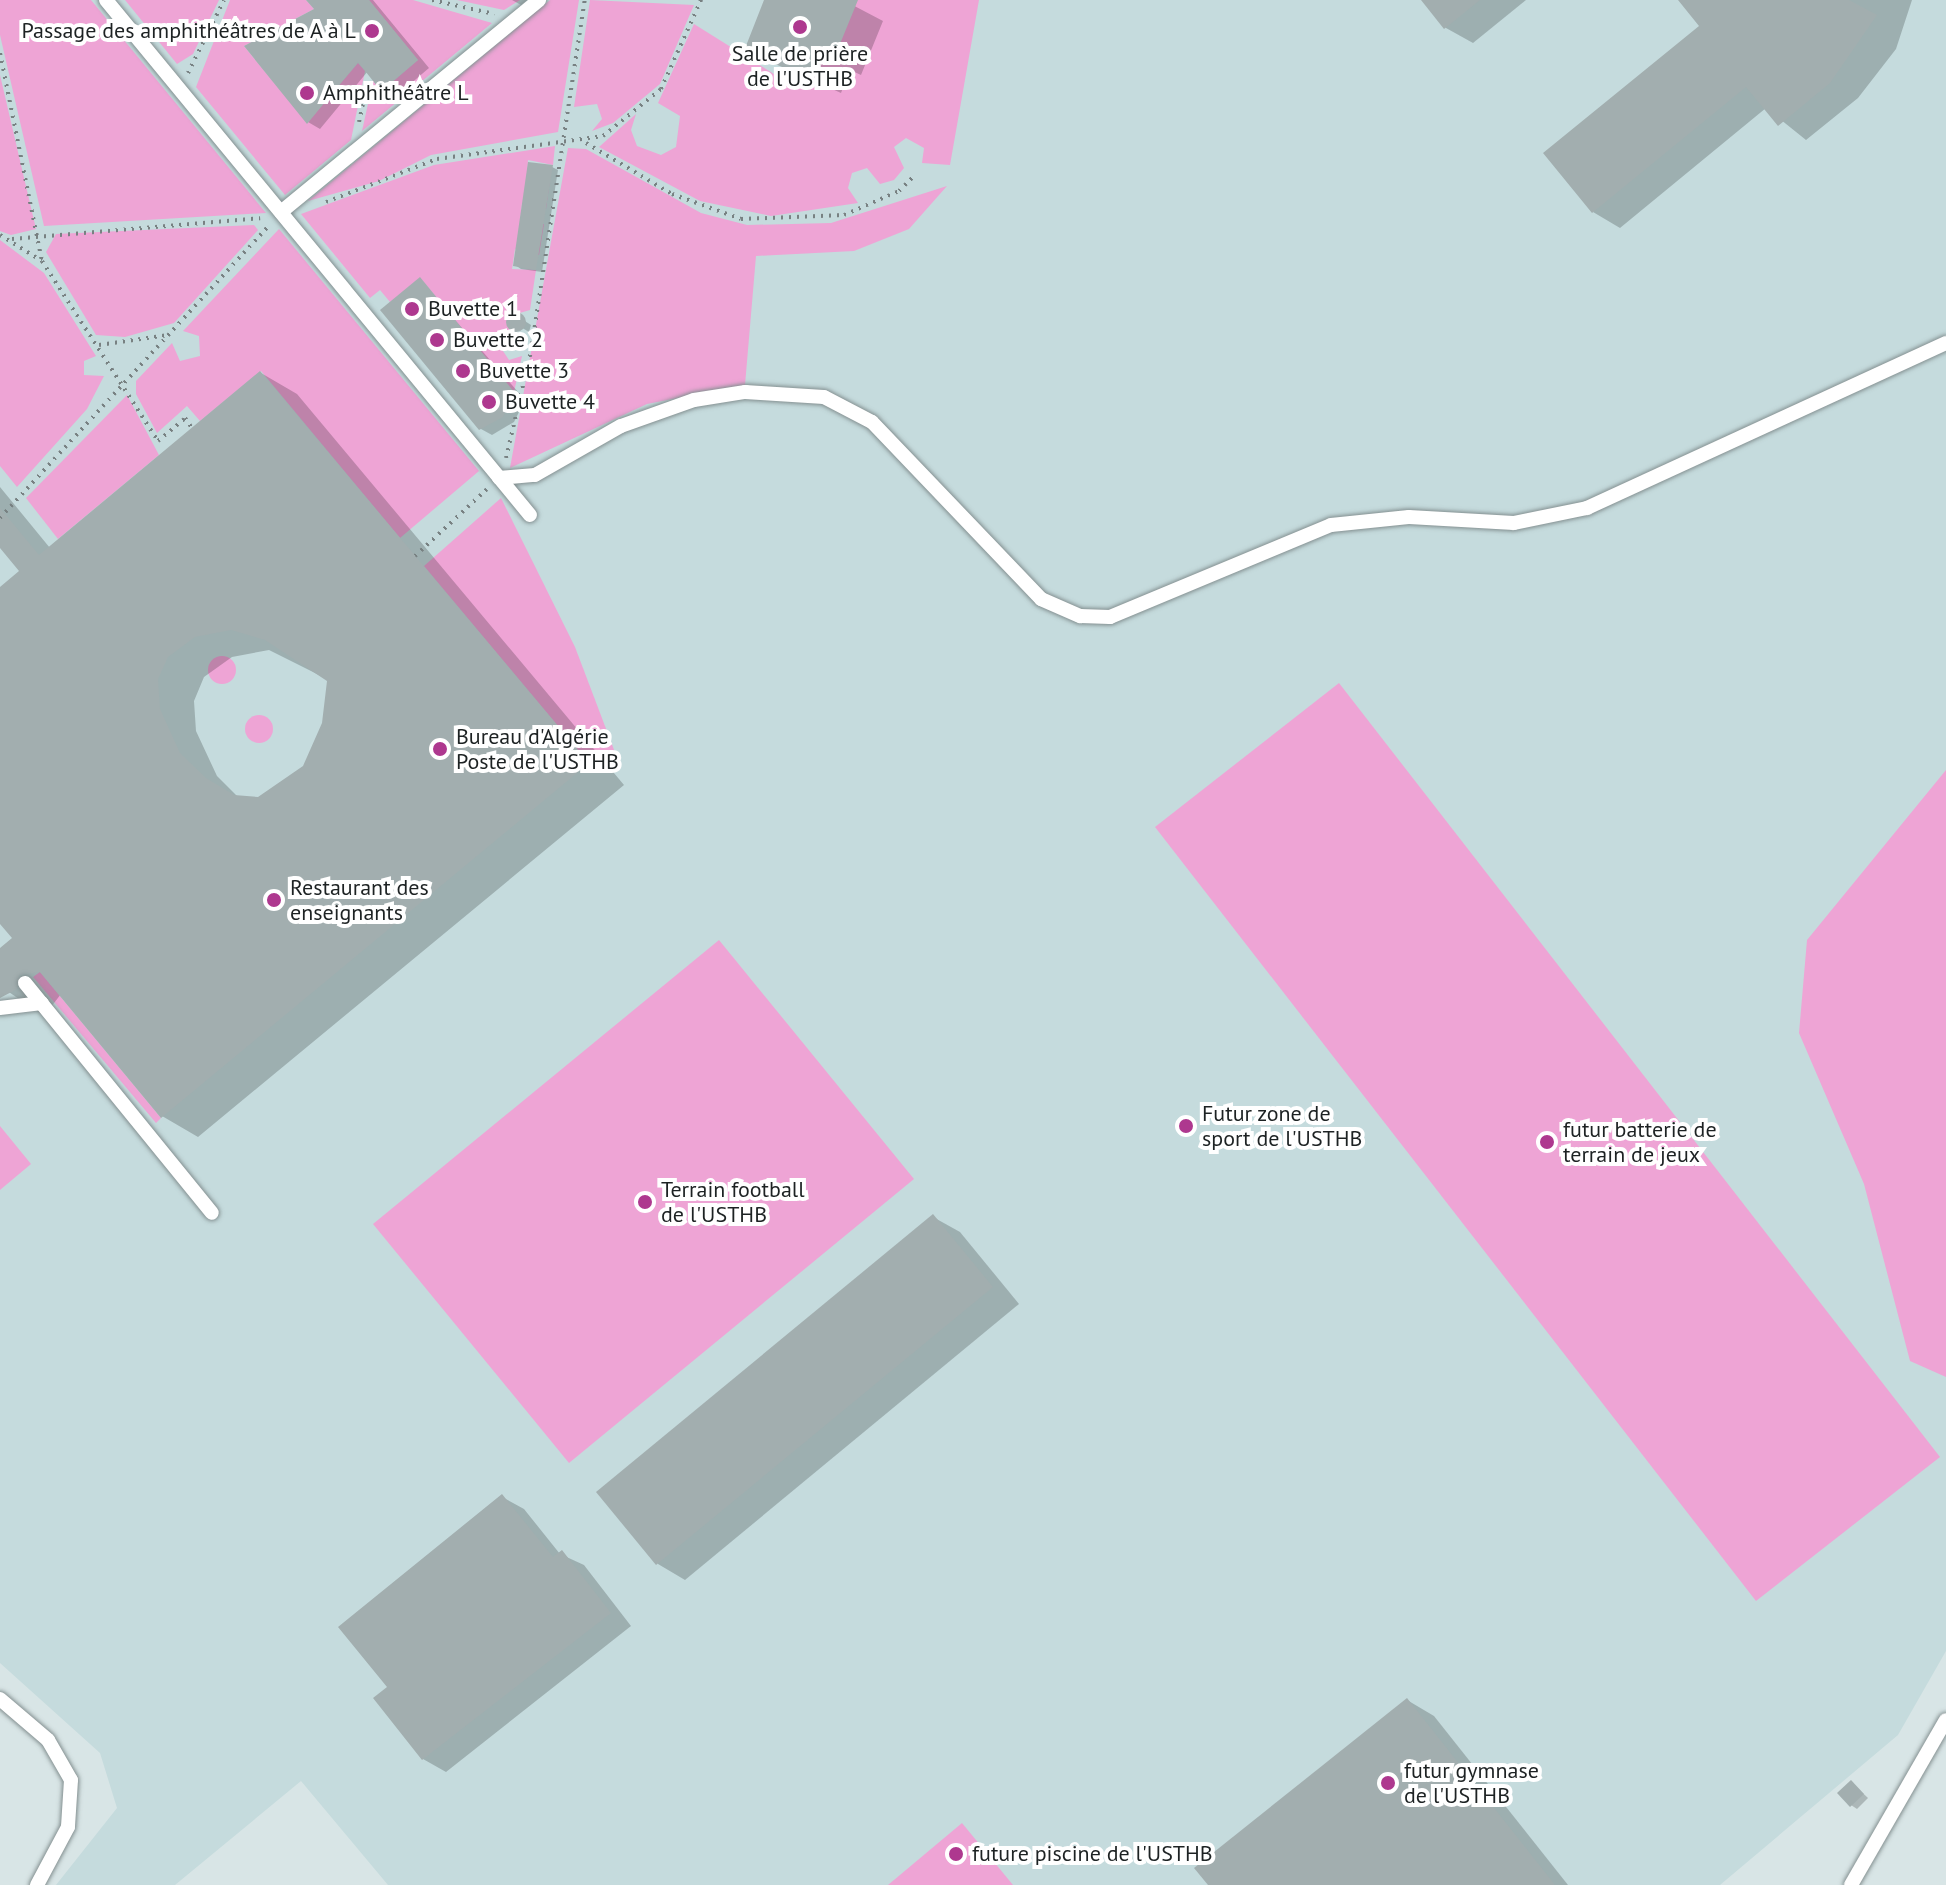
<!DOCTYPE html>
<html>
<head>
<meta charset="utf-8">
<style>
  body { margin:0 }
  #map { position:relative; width:1946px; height:1885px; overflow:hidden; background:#d8e5e6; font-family:"PT Sans",sans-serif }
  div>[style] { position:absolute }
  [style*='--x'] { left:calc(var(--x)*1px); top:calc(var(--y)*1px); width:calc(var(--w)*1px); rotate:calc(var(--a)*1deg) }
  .built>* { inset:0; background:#c5dbdd }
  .green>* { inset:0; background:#eea4d5 }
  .round { border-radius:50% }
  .shadow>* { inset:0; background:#0003 }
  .building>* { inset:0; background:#a2aeaf }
  .path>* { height:4px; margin-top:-2px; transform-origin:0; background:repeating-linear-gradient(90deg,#788182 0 2px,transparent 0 8px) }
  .roads { filter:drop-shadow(0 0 2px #849091) drop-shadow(0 0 2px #849091) }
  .lane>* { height:14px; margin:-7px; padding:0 7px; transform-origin:7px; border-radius:7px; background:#fff }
  .dots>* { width:22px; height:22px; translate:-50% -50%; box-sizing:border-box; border:4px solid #fff; border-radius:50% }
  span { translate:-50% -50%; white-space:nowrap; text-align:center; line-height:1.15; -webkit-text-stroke:8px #fff; paint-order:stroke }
  .poi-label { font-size:22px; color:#1d2223 }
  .right { translate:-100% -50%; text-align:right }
  .left { translate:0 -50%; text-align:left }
</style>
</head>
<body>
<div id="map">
  <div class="built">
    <i style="clip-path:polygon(0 0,1946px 0,1946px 1651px,1898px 1735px,1720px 1885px,388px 1885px,301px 1781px,175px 1885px,56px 1885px,117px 1808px,100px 1753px,0 1663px)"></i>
  </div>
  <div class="green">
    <i style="clip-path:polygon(0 0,91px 0,266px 213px,44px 226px,0 35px)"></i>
    <i style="clip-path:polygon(125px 0,219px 0,193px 54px,177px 64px)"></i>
    <i style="clip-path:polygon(230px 0,306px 0,314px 9px,244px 46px,307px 123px,358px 63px,365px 71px,351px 140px,285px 195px,196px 87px)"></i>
    <i style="clip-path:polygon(369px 0,413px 0,492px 23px,362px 131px,373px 81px,382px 91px,418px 60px)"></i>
    <i style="clip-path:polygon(457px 0,520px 0,504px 10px)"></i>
    <i style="clip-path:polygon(550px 0,579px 0,558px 132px,431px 155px,379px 181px,308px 201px)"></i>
    <i style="clip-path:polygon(590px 0,694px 5px,660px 84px,613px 123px,592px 131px,602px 119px,597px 104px,574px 107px)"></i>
    <i style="clip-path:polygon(849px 0,979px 0,950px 165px,922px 163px,924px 148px,906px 138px,894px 147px,904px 168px,894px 180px,880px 184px,867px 168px,852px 173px,848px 188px,858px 203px,771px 216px,700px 201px,599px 147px,636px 114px,631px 130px,637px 146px,661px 155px,676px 147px,680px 116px,658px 103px,694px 24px,785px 81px,791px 70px,813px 79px,822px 56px,833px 60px)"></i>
    <i style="clip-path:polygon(0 75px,36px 229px,11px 235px,0 231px)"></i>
    <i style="clip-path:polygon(555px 146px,553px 165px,528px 160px,527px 180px,550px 180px,546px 209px,522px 203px,520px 223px,544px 224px,539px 255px,515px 249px,512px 269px,536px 270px,530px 310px,509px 316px,515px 337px,501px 348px,509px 360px,522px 356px,514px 392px,422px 280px,390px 302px,380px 290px,370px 298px,301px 214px,434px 165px)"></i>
    <i style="clip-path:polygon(568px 148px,586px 149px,701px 213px,747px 225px,831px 223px,947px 186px,909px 229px,854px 251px,756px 256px,745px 385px,647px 404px,510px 468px)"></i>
    <i style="clip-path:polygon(254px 225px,258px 230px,174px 323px,125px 337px,96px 335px,46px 252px,56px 234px)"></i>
    <i style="clip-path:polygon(279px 229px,479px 471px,400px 538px,261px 371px,200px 421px,187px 406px,157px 433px,136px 394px,136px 381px,172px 343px,180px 361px,200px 356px,199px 336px,183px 331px)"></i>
    <i style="clip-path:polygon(0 240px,44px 273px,96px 356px,84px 361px,84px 375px,104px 376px,87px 409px,17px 487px,0 466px)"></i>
    <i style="clip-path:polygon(127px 395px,159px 455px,58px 539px,26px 498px)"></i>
    <i style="clip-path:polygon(501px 498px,575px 647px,619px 763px,589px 763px,424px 566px)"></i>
    <i class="round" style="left:208px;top:656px;width:28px;height:28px"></i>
    <i style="clip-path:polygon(1339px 683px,1940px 1457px,1756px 1601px,1155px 827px)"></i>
    <i class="round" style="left:245px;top:715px;width:28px;height:28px"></i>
    <i style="clip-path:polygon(1946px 770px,1946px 1377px,1910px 1361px,1864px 1184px,1799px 1033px,1807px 940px)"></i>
    <i style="clip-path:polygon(719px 940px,914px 1179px,569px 1463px,373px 1224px)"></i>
    <i style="clip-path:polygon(40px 972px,161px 1118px,156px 1123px,33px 977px)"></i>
    <i style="clip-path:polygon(0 1126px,31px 1164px,0 1190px)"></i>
    <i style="clip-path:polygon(962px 1823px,1013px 1885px,888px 1885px)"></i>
  </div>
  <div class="shadow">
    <i style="clip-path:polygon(309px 0,373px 0,429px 68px,395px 97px,368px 71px,320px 129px,308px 122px,317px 10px)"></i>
    <i style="clip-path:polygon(512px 0,527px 0,521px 5px)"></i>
    <i style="clip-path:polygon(766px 0,843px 0,883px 21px,861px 75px,850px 70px,841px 93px,746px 50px)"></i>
    <i style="clip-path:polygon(1423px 0,1526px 0,1473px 43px,1446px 28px)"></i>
    <i style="clip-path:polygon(1681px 0,1912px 0,1896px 49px,1858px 98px,1806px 140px,1766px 108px,1620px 228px,1593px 212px,1702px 26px)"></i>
    <i style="clip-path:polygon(552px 167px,558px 170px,542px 272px,521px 269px,515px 265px)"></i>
    <i style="clip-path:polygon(420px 280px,525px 400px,514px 422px,492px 435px,481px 429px)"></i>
    <i style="clip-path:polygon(514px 314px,531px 325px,529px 332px,509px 320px)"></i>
    <i style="clip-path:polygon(evenodd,261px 373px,297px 394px,624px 785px,198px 1137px,162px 1116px,61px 994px,44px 1016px,0 986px,0 950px,15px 938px,0 920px,0 590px,22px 571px,0 545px,0 487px,50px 548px,261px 373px,269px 650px,329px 680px,324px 723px,304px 768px,259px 799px,238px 797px,217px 776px,196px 731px,194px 701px,204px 677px,232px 657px,269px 650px)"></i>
    <i style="clip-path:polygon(933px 1217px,960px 1232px,1019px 1304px,685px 1580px,658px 1564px,599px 1493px)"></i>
    <i style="clip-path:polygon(502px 1497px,524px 1509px,560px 1554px,584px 1565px,631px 1626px,446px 1772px,423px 1759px,376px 1698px,390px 1688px)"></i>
    <i style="clip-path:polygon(1407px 1700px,1434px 1716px,1568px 1885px,1211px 1885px)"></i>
    <i style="clip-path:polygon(1852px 1783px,1868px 1798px,1857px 1809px,1851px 1805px)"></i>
  </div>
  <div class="building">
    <i style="clip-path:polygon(306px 0,369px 0,418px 60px,381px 91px,358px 62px,307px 124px,244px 46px,314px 9px)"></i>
    <i style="clip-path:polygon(764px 0,858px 0,833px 61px,822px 56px,813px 80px,744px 51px)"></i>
    <i style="clip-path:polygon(1421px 0,1480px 0,1444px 29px)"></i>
    <i style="clip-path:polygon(1678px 0,1849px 0,1877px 15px,1830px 83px,1778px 126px,1746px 87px,1592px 213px,1543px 153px,1699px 26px)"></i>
    <i style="clip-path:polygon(528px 162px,553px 165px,536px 270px,513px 266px)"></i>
    <i style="clip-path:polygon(420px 277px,514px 392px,503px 417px,479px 430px,380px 310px)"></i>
    <i class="round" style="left:506px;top:312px;width:20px;height:20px"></i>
    <i style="clip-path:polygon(evenodd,260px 371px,589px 763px,161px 1118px,40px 972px,19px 975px,17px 989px,0 998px,0 948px,12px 938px,0 924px,0 587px,19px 571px,0 548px,0 508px,39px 555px,260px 371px,231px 630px,265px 640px,327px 681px,322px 723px,303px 766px,258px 797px,234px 795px,206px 778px,180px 753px,160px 709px,158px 679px,168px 657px,195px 637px,231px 630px)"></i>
    <i style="clip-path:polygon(933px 1214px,993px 1287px,656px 1565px,596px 1492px)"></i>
    <i style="clip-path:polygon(502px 1494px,553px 1557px,562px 1550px,611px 1613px,422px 1760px,373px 1698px,387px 1687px,338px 1627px)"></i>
    <i style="clip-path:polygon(1407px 1698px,1555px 1885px,1208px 1885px,1194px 1868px)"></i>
    <i style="clip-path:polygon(1851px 1780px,1864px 1794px,1850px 1807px,1837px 1793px)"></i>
  </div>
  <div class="path">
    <i style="--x:432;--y:0;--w:64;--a:12.7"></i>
    <i style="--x:0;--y:53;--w:212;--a:78.6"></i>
    <i style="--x:188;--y:73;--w:81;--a:-63.7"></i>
    <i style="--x:359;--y:122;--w:47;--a:-77.7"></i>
    <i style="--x:586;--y:143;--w:100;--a:30.7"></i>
    <i style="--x:672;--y:194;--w:73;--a:19.9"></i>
    <i style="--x:741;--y:219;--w:103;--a:-2.2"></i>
    <i style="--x:844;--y:215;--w:60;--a:-23.6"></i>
    <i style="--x:899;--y:191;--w:21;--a:-45"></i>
    <i style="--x:326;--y:202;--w:119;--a:-21.2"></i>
    <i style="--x:437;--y:159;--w:168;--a:-7.9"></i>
    <i style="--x:603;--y:136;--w:75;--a:-39"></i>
    <i style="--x:661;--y:89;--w:98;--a:-65.8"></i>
    <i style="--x:0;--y:235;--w:49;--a:31.8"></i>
    <i style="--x:42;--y:261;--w:214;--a:57.2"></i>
    <i style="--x:158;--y:441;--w:35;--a:-40"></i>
    <i style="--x:185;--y:418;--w:12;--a:55"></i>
    <i style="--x:12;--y:239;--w:249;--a:-4.8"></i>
    <i style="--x:99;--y:345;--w:70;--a:-8.2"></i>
    <i style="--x:506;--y:458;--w:110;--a:-76.8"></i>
    <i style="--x:531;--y:351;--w:355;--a:-81.3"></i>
    <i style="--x:0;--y:518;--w:398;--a:-47.4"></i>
    <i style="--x:415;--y:556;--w:98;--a:-42.9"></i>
  </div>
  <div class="roads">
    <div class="lane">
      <i style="--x:106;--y:0;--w:667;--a:50.54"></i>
      <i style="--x:281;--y:212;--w:334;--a:-39.4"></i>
      <i style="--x:499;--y:478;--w:36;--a:-5"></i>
      <i style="--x:535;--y:475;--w:99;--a:-29.7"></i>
      <i style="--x:621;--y:426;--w:77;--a:-19.6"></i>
      <i style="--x:694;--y:400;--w:52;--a:-8.9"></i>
      <i style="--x:745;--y:392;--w:79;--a:3.6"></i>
      <i style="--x:824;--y:397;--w:54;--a:27.5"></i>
      <i style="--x:872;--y:422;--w:245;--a:46.3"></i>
      <i style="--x:1041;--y:599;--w:43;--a:23.6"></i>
      <i style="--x:1080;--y:616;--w:30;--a:2"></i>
      <i style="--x:1110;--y:617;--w:239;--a:-22.6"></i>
      <i style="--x:1331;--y:525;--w:78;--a:-5.9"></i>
      <i style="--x:1409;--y:517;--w:105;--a:3.3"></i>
      <i style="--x:1514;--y:523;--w:75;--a:-11.6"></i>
      <i style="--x:1587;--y:508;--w:395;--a:-24.7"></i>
      <i style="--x:25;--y:983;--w:296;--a:50.9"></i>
      <i style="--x:0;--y:1008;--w:42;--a:-6.8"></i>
      <i style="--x:0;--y:1699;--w:63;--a:40.5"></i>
      <i style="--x:48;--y:1740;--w:46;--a:60.1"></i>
      <i style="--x:71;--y:1780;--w:47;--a:93.7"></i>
      <i style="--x:68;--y:1827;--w:66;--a:118.1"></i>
      <i style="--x:1851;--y:1885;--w:190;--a:-60.1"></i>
    </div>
  </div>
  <div class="dots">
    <i style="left:800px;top:27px;background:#ae388f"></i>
    <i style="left:372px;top:31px;background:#ae388f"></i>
    <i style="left:307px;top:93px;background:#ae388f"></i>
    <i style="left:412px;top:309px;background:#ae388f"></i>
    <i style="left:437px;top:340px;background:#ae388f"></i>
    <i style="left:463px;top:371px;background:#ae388f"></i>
    <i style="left:489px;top:402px;background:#ae388f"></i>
    <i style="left:440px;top:749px;background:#ae388f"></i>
    <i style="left:274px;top:900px;background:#ae388f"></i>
    <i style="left:1186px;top:1126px;background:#ae388f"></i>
    <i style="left:1547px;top:1142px;background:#ae388f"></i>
    <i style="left:645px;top:1202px;background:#ae388f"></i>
    <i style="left:1388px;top:1783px;background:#ae388f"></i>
    <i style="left:956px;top:1854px;background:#ae388f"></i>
  </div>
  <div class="poi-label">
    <span class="right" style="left:356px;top:31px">Passage des amphithéâtres de A à L</span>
    <span style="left:800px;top:66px">Salle de prière<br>de l'USTHB</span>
    <span class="left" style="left:323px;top:93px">Amphithéâtre L</span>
    <span class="left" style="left:428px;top:309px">Buvette 1</span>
    <span class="left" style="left:453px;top:340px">Buvette 2</span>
    <span class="left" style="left:479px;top:371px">Buvette 3</span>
    <span class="left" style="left:505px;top:402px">Buvette 4</span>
    <span class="left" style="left:456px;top:749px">Bureau d'Algérie<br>Poste de l'USTHB</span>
    <span class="left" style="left:290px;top:900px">Restaurant des<br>enseignants</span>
    <span class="left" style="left:1202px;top:1126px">Futur zone de<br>sport de l'USTHB</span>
    <span class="left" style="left:1563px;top:1142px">futur batterie de<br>terrain de jeux</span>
    <span class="left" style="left:661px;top:1202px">Terrain football<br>de l'USTHB</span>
    <span class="left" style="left:1404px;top:1783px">futur gymnase<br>de l'USTHB</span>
    <span class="left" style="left:972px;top:1854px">future piscine de l'USTHB</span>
  </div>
</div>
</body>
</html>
